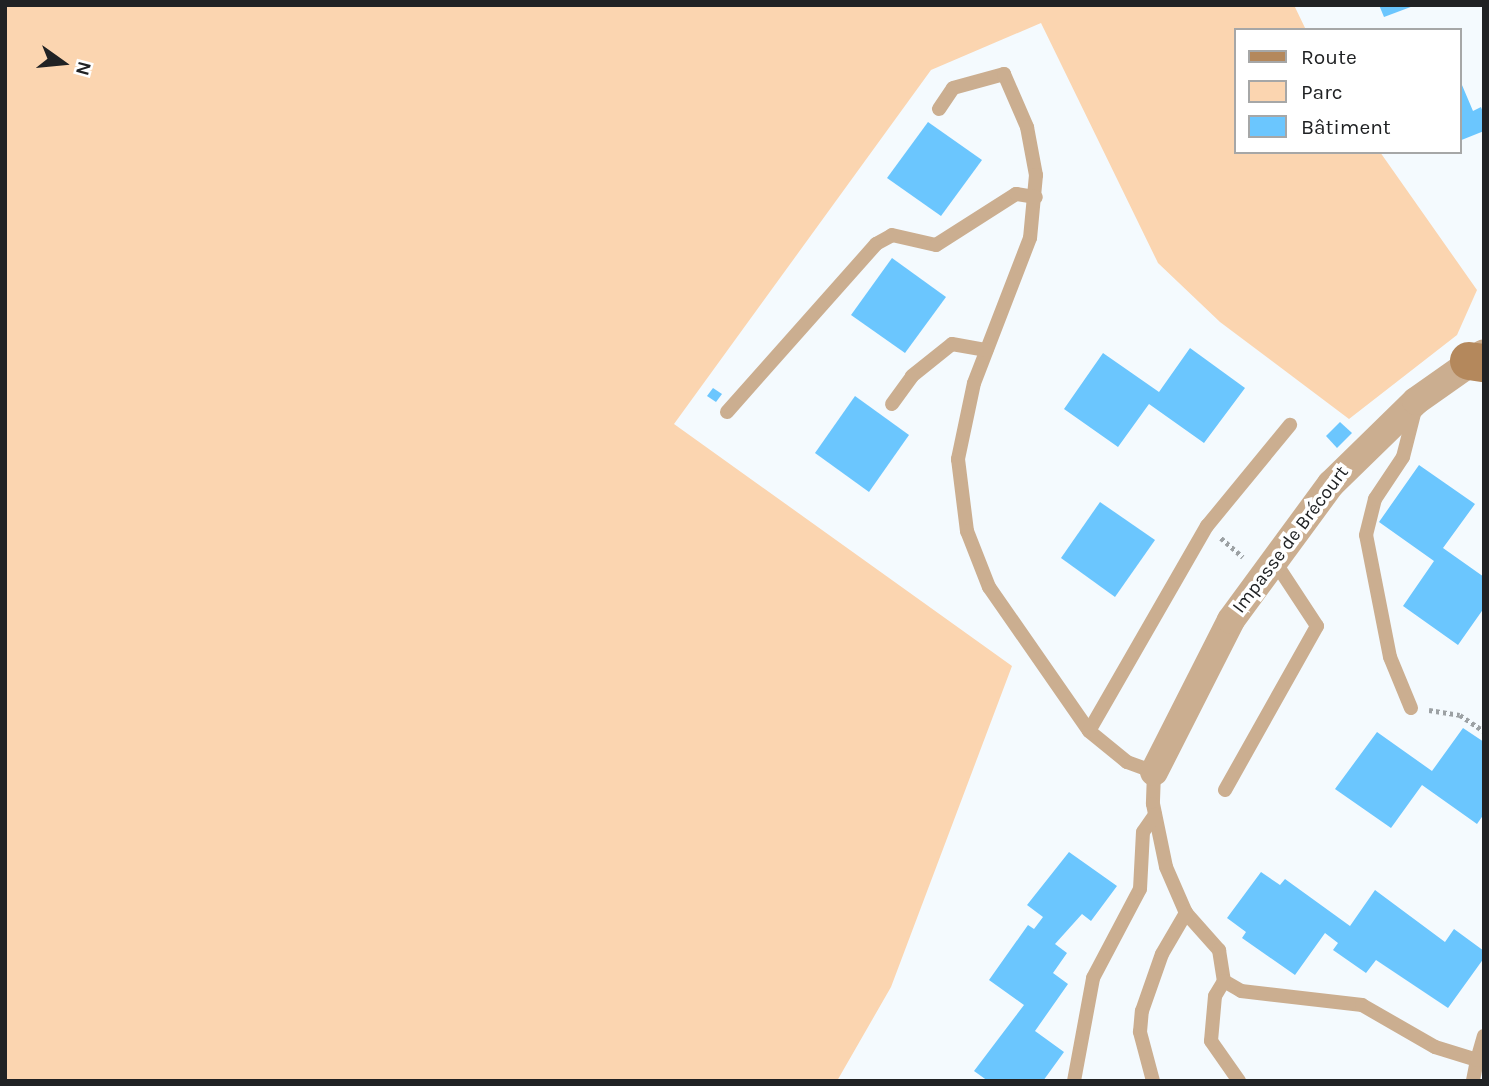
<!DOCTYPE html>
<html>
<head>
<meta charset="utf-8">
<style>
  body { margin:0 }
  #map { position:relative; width:1489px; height:1086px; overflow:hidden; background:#f4fafe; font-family:Karla,sans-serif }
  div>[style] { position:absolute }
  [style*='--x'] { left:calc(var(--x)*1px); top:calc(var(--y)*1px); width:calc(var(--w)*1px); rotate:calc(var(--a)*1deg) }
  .green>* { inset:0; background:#fbd5b0 }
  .building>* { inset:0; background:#6bc6fe }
  .path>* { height:4.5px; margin-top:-2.25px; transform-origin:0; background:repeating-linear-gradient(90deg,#9ca1a4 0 3.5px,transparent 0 7px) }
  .lane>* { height:14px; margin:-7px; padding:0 7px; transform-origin:7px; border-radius:7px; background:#cbae90 }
  .street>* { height:28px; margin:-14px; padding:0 14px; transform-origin:14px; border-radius:14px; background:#cbae90 }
  .secondary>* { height:38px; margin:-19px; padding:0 19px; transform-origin:19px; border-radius:19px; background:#b4885c }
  span { translate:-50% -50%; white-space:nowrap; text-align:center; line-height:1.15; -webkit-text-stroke:7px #fff; paint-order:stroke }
  .street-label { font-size:19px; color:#202224 }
  .frame { position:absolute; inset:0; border:7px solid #202224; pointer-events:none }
  .legend { position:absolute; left:1234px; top:28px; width:228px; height:126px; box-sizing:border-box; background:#fff; border:2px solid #a6a7a7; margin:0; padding:9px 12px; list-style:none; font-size:21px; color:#202224 }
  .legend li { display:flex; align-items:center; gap:14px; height:35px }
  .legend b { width:35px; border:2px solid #a6a7a7 }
  .north { position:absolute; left:28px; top:28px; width:70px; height:70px; -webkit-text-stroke:5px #fff; paint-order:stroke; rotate:105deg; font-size:19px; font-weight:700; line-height:28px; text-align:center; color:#202224 }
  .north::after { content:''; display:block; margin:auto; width:24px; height:32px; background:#202224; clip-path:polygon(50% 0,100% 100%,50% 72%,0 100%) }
</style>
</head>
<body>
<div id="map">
  <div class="green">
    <i style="clip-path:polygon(5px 5px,1294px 5px,1306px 30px,1235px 30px,1235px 152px,1380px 152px,1477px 290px,1457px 335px,1349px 419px,1220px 322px,1158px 263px,1041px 23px,931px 70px,674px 424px,1012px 666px,891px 987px,837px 1081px,5px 1081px)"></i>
  </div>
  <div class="building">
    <i style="clip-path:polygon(1379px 5px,1416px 5px,1384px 17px)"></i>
    <i style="clip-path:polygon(1459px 78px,1473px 111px,1481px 107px,1484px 115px,1484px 131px,1459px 141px)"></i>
    <i style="clip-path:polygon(928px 122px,982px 160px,941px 216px,887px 178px)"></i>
    <i style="clip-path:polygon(892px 258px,946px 297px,905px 353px,851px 315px)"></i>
    <i style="clip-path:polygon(1190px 348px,1245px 388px,1204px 443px,1149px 404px,1118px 447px,1064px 409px,1103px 353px,1159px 392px)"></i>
    <i style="clip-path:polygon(713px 388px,722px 394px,716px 402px,707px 396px)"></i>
    <i style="clip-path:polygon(855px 396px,909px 435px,869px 492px,815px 453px)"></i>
    <i style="clip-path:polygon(1340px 422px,1352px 433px,1337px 448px,1326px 436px)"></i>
    <i style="clip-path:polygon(1419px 465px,1475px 504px,1443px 548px,1484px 577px,1484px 608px,1458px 645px,1403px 606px,1434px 561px,1379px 522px)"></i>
    <i style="clip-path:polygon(1100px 502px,1155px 540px,1115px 597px,1061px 558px)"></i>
    <i style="clip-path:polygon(1463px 728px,1484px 742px,1484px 814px,1477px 824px,1422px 785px,1391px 828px,1335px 789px,1377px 732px,1432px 771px)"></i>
    <i style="clip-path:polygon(1069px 852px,1117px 886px,1091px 921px,1082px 914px,1055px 944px,1067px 953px,1053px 973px,1068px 984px,1035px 1031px,1064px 1052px,1043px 1081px,988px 1081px,974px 1071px,1024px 1005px,989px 980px,1028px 925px,1034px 929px,1043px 917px,1027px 905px)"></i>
    <i style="clip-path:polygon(1261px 872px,1280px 885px,1285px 879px,1350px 926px,1375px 890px,1445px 942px,1454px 929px,1484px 951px,1484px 958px,1448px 1008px,1376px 960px,1366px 973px,1333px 950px,1338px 943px,1325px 933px,1295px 975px,1242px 938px,1246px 932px,1227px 918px)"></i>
  </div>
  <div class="path">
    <i style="--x:1221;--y:538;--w:29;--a:41"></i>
    <i style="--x:1429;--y:710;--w:31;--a:9"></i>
    <i style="--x:1460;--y:715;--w:29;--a:34"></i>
  </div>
  <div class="lane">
    <i style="--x:939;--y:109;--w:25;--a:-56"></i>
    <i style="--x:953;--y:88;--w:53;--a:-15.4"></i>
    <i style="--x:1004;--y:74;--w:58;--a:66.5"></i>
    <i style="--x:1027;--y:127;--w:49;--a:79.4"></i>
    <i style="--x:1036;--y:175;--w:63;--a:95.4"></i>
    <i style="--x:1030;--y:238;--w:155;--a:111.1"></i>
    <i style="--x:974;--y:383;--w:78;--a:101.9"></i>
    <i style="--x:958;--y:459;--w:73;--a:82.9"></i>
    <i style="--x:967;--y:531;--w:60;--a:68.6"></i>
    <i style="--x:989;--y:587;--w:175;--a:55.2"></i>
    <i style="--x:1089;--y:731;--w:49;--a:39.2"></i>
    <i style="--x:1127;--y:762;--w:29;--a:20"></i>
    <i style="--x:1154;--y:772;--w:32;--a:92"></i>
    <i style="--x:1153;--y:804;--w:64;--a:78.3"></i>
    <i style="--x:1166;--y:867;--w:50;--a:66.5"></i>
    <i style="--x:1186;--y:913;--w:50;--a:48.3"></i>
    <i style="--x:1219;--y:950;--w:31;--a:81"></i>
    <i style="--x:1224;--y:981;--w:20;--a:30"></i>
    <i style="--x:1241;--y:991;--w:122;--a:6.6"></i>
    <i style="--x:1362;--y:1005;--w:84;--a:29.9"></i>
    <i style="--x:1435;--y:1047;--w:44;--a:17.2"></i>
    <i style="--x:1477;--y:1060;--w:21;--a:101"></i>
    <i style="--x:892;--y:404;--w:34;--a:-54"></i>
    <i style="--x:912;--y:376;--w:51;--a:-38.7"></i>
    <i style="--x:952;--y:344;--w:35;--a:10"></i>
    <i style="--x:727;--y:412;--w:225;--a:-48.4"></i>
    <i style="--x:876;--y:244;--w:18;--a:-29"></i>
    <i style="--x:892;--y:235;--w:45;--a:12.8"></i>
    <i style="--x:936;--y:245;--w:95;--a:-32.5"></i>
    <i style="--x:1016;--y:194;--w:20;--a:9"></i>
    <i style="--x:1411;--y:708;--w:55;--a:-112.4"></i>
    <i style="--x:1390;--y:657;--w:124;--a:-101.1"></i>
    <i style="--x:1366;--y:535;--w:37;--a:-76"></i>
    <i style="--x:1375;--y:499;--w:50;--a:-56.3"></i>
    <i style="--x:1403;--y:457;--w:53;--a:-75.7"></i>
    <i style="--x:1089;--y:731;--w:237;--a:-60.1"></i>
    <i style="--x:1207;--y:526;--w:131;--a:-50.6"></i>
    <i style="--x:1225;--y:790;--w:188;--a:-60.7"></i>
    <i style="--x:1317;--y:626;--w:80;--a:-123.3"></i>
    <i style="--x:1224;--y:981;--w:17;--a:121"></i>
    <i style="--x:1215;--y:996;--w:45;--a:95.1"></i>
    <i style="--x:1211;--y:1041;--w:49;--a:55"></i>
    <i style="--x:1477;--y:1060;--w:25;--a:-74"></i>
    <i style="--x:1074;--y:1081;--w:105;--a:-79.5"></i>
    <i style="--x:1093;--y:978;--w:101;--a:-62.2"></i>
    <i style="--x:1140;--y:889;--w:57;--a:-87"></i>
    <i style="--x:1143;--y:832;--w:21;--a:-55"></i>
    <i style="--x:1153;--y:1081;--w:51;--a:-104.9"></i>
    <i style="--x:1140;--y:1032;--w:21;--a:-85"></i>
    <i style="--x:1142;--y:1011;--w:60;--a:-70.7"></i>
    <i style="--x:1162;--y:954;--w:48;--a:-59.7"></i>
  </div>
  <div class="street">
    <i style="--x:1154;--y:772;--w:170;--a:-63.1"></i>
    <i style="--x:1231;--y:620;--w:169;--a:-53.7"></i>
    <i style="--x:1331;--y:484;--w:119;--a:-44.3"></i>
    <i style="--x:1416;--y:401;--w:83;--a:-35.2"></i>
  </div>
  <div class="secondary">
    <i style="--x:1469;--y:361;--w:15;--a:8"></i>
  </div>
  <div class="street-label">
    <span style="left:1291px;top:540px;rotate:-53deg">Impasse de Brécourt</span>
  </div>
  <div class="frame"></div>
  <ul class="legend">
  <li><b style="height:9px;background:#b4885c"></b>Route</li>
  <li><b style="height:19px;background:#fbd5b0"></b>Parc</li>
  <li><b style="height:19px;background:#6bc6fe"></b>Bâtiment</li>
  </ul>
  <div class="north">N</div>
</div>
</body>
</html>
